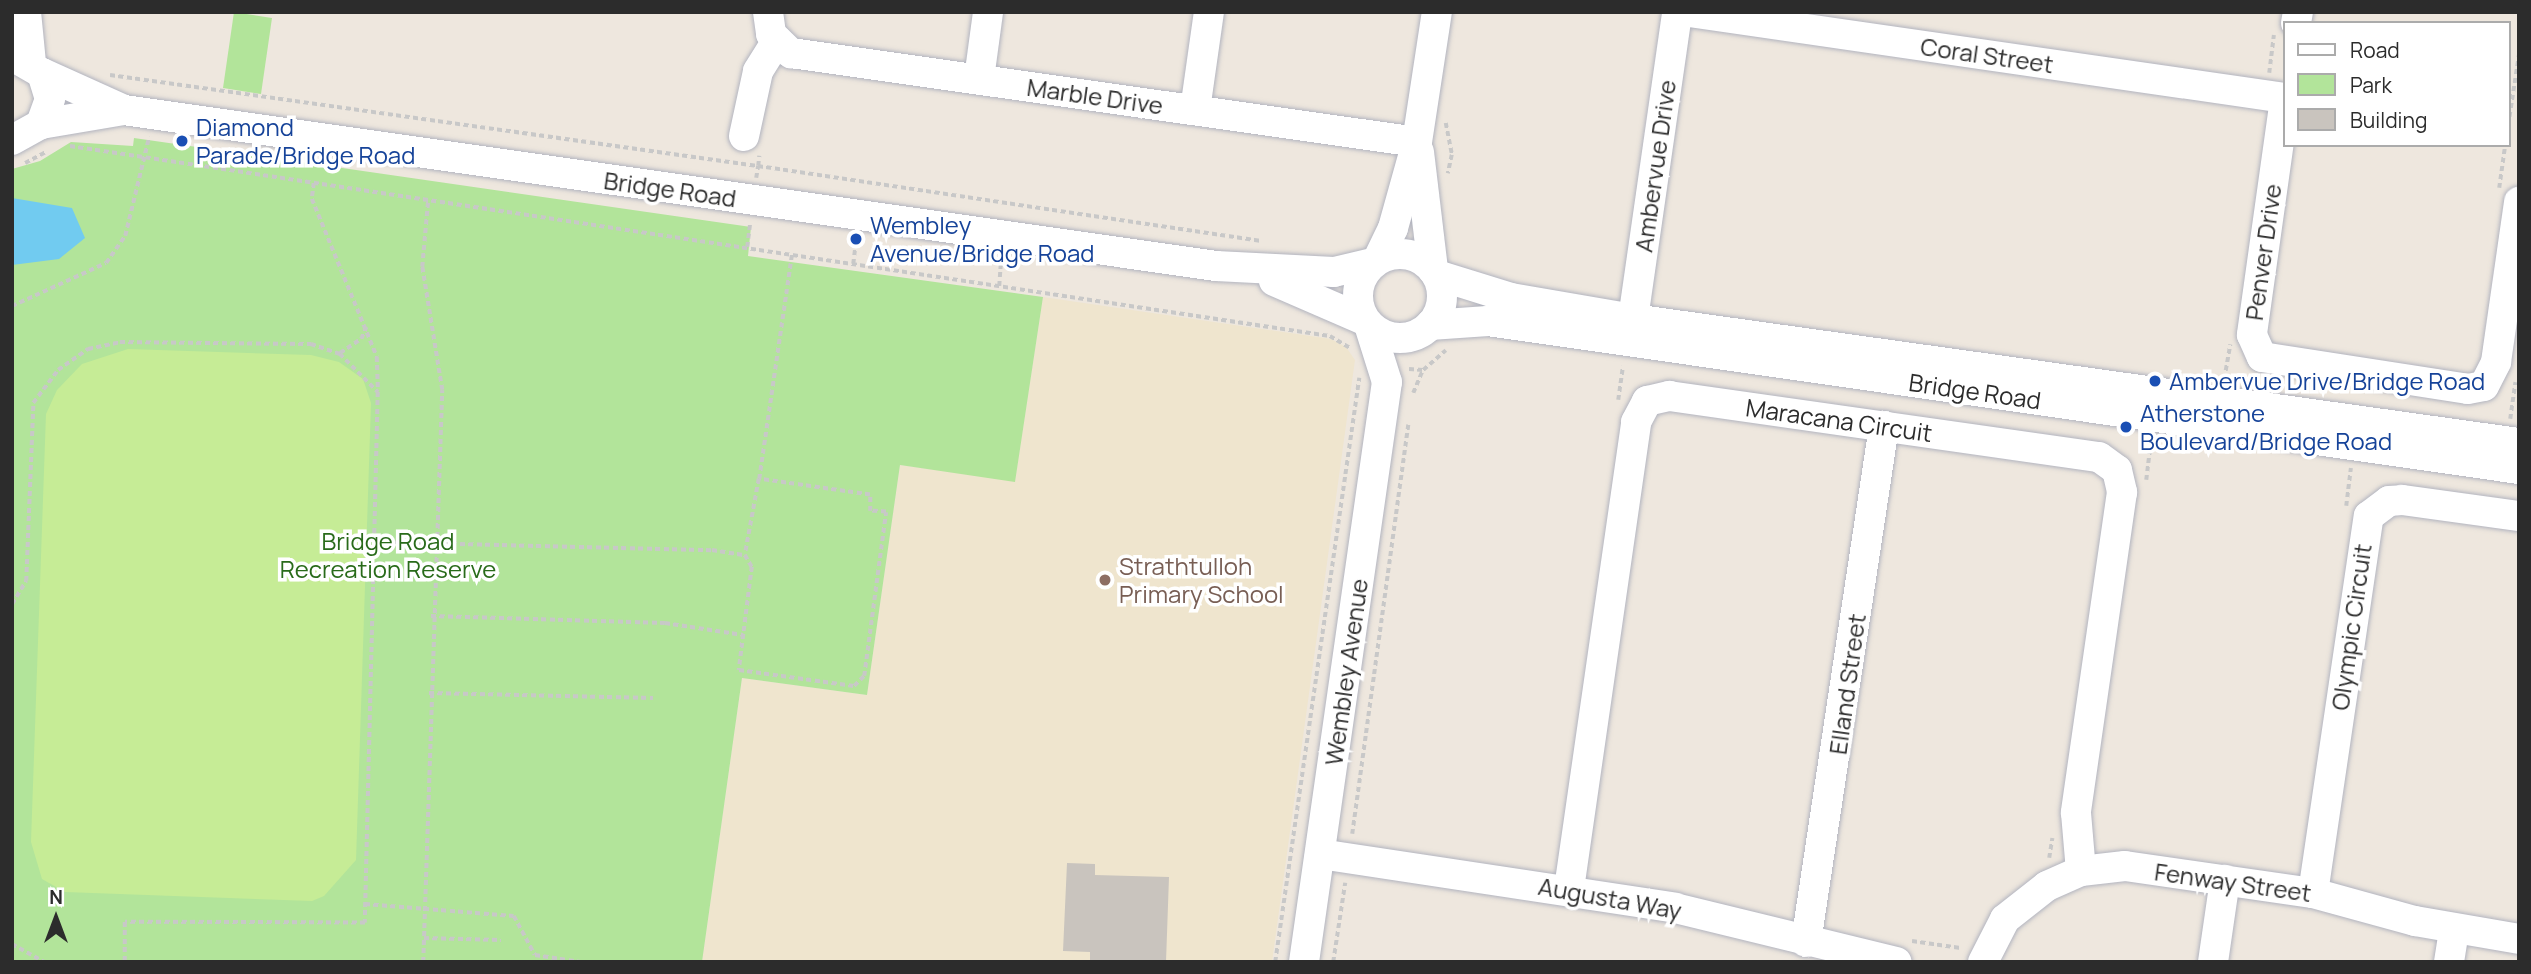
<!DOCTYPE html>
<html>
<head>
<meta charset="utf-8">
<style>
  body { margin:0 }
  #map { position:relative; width:2531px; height:974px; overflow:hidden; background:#eee7de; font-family:Manrope,sans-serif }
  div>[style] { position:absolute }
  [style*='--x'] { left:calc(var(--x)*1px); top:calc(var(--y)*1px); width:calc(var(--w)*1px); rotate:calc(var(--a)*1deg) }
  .education>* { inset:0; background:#efe5ce }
  .green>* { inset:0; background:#b2e49a }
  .pitch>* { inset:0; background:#c6ec96 }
  .water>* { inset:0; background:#71cbf0 }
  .building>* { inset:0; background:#c9c4be }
  .path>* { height:3.5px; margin-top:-1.75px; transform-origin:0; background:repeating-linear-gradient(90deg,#c8c8c8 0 5px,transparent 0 8.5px) }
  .roads { filter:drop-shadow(0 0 2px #b2b4bf) drop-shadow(0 0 2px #b2b4bf) }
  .minor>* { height:30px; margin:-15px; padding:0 15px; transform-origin:15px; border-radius:15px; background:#fff }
  .minor>.ring { margin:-15px; padding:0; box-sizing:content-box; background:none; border:30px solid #fff; border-radius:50% }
  .dots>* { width:19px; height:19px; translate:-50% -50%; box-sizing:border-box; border:4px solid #fff; border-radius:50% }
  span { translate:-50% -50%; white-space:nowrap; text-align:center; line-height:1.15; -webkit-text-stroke:7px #fff; paint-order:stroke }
  .street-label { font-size:24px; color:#2c2c2c }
  .transit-label { font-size:24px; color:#164399 }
  .left { translate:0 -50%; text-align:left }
  .park-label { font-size:24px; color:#296b1a }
  .education-label { font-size:24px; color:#785e54 }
  .frame { position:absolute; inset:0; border:14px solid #2c2c2c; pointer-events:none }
  .legend { position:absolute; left:2283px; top:21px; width:228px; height:126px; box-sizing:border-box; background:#fff; border:2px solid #ababab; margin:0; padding:9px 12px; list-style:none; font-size:21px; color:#2c2c2c }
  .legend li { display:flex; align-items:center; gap:14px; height:35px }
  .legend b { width:35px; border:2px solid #ababab }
  .north { position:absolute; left:21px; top:883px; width:70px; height:70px; -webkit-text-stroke:5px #fff; paint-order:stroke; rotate:0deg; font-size:19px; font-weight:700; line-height:28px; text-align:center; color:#2c2c2c }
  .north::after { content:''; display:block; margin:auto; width:24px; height:32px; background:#2c2c2c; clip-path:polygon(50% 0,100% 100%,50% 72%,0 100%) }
</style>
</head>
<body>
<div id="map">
  <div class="education">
    <i style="clip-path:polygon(1043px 297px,1331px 339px,1346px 347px,1355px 360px,1272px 962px,702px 962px,742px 678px,867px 695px,900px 465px,1015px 481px)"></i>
  </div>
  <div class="green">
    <i style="clip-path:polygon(234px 12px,272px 18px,261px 94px,223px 88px)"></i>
    <i style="clip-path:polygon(134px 138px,751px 227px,748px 256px,1043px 297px,1015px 482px,900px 465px,867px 695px,742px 678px,702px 962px,12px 962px,12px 169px,40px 161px,71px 142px,133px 146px)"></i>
  </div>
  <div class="pitch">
    <i style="clip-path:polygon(128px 349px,311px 355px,339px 362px,363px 379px,371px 403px,356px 860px,324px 896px,312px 901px,65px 892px,42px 879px,31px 842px,46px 414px,57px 390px,82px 364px)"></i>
  </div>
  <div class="water">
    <i style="clip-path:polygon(12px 198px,72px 208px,85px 238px,59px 259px,12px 265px)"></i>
  </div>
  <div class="building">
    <i style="clip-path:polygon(1067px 863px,1095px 864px,1095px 875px,1169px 877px,1166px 962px,1090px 962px,1090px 952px,1063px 951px)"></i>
  </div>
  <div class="path">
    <i style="--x:2269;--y:73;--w:38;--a:-83"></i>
    <i style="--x:110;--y:75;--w:654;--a:7.99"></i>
    <i style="--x:758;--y:166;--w:10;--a:-84"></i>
    <i style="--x:1446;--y:123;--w:33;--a:79"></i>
    <i style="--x:1452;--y:155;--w:19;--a:102"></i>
    <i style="--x:2508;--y:125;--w:73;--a:-81.3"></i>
    <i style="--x:70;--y:146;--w:1274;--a:8.58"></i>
    <i style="--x:1330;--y:336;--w:23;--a:31"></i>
    <i style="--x:25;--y:163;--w:24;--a:-28"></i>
    <i style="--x:756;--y:178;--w:12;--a:-81"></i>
    <i style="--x:758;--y:166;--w:509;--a:8.48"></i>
    <i style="--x:314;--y:183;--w:16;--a:97"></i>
    <i style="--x:312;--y:199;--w:171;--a:67.6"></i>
    <i style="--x:377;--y:357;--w:34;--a:88"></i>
    <i style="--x:2499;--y:188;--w:43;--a:-82.1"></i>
    <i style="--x:747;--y:247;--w:23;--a:-83"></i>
    <i style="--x:853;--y:264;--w:26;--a:-83"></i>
    <i style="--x:999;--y:286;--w:26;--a:-86"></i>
    <i style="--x:12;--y:306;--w:103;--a:-24.6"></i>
    <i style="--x:106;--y:263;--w:33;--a:-55"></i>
    <i style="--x:125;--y:236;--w:102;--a:-76.4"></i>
    <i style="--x:340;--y:353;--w:25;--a:-34"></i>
    <i style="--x:361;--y:339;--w:13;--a:-67"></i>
    <i style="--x:1409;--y:369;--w:14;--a:4"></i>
    <i style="--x:1423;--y:370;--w:30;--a:-41"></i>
    <i style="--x:2224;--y:379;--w:35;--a:-80"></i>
    <i style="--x:1413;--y:393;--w:25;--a:-67"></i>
    <i style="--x:1618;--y:400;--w:34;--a:-82"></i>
    <i style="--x:2510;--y:419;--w:37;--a:-82"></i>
    <i style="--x:759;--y:479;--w:227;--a:-81.7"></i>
    <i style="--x:2146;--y:480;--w:41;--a:-83"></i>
    <i style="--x:2346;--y:506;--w:38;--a:-83"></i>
    <i style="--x:375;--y:542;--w:337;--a:1.4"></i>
    <i style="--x:712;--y:550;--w:33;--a:9"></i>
    <i style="--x:745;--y:555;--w:14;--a:60"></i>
    <i style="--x:752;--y:567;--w:104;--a:97.2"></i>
    <i style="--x:739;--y:670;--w:116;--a:7.9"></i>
    <i style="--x:854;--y:686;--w:14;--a:-45"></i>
    <i style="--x:864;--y:676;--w:165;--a:-82.4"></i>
    <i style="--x:886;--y:512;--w:16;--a:-176"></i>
    <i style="--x:870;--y:511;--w:16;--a:-90"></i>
    <i style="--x:870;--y:495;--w:112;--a:-171.8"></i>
    <i style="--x:759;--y:479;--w:77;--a:100.4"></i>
    <i style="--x:12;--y:604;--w:27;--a:-59"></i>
    <i style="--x:26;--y:581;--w:178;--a:-87.7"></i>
    <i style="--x:33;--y:403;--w:41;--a:-52.9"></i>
    <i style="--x:58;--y:370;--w:37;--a:-35"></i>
    <i style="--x:88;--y:349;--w:33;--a:-12"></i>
    <i style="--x:120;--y:342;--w:191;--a:0.6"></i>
    <i style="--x:311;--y:344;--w:31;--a:19"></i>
    <i style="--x:340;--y:354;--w:54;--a:45"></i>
    <i style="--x:378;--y:392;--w:531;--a:91.4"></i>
    <i style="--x:365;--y:923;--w:240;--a:-179.8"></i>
    <i style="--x:125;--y:922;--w:40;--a:90"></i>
    <i style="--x:431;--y:616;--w:234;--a:1.7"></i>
    <i style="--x:665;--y:623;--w:79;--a:8.7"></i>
    <i style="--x:429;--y:693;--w:224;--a:1.3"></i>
    <i style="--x:1352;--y:834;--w:413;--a:-82.2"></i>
    <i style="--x:2049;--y:858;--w:20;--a:-81"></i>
    <i style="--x:365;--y:904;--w:149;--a:4.6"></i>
    <i style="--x:514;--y:916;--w:44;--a:61.7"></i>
    <i style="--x:535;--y:955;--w:46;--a:8.8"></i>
    <i style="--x:424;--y:938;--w:77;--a:1.5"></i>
    <i style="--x:1912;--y:941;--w:49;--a:8.1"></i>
    <i style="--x:12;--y:944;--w:37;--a:29"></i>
    <i style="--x:423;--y:962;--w:572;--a:-88.1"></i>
    <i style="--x:442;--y:390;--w:125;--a:-99.2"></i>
    <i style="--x:422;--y:267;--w:67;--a:-84.9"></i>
    <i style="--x:1275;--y:962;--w:590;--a:-81.81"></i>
    <i style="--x:1333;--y:962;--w:80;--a:-81.4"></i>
  </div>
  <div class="roads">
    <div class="minor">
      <i style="--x:26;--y:12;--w:51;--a:84.4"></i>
      <i style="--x:768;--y:12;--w:22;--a:82"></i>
      <i style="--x:771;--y:34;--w:28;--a:44"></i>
      <i style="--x:791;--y:53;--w:632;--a:8.09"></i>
      <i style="--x:1689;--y:12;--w:601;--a:8.22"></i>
      <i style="--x:2296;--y:23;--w:11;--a:-80"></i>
      <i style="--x:12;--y:56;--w:34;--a:30"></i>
      <i style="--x:42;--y:73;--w:27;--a:73"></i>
      <i style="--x:50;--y:99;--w:27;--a:110"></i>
      <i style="--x:41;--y:124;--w:33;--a:151"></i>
      <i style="--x:42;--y:73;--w:90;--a:24.3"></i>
      <i style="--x:979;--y:79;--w:68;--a:-82.3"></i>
      <i style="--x:2284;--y:106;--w:231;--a:98"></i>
      <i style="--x:2252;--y:335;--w:24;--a:66"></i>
      <i style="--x:2262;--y:357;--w:208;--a:8.8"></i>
      <i style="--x:2468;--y:389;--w:16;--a:-11"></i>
      <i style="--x:2484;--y:386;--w:27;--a:-63"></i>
      <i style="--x:2496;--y:362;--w:162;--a:-81.8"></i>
      <i style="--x:1195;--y:110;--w:99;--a:-81.9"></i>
      <i style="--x:41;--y:124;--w:84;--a:-9.6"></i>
      <i style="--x:124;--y:110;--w:1103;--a:8.13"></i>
      <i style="--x:1216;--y:266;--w:118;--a:2.9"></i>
      <i style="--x:1334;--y:272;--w:39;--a:-13"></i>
      <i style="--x:744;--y:136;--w:66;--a:-77.8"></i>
      <i style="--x:758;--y:71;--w:36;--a:-58"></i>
      <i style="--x:1419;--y:152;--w:119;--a:83.2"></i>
      <i class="ring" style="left:1358px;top:254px;width:54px;height:54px"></i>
      <i style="--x:1378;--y:259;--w:34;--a:-64"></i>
      <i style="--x:1393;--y:228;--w:89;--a:-74.4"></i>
      <i style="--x:1417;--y:142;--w:132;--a:-81.3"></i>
      <i style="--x:1437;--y:275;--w:77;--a:17.3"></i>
      <i style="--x:1511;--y:298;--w:124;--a:9.8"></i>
      <i style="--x:1633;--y:319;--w:895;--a:7.97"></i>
      <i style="--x:1274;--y:281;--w:98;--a:23.4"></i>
      <i style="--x:1633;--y:319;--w:310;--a:-81.8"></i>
      <i style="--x:1430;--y:325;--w:58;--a:-3.9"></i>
      <i style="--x:1488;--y:321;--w:1042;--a:8.17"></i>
      <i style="--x:1320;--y:854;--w:359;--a:8.6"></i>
      <i style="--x:1675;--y:908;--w:228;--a:13.7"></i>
      <i style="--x:1569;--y:889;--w:472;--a:-81.8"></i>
      <i style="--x:1636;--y:422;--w:24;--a:-62"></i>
      <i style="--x:1647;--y:401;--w:23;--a:-13"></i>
      <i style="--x:1669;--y:396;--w:434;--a:8.1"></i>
      <i style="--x:2099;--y:457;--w:22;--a:36"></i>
      <i style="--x:2117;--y:470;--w:23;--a:77"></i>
      <i style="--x:2122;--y:492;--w:324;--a:98.2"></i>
      <i style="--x:2076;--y:813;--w:58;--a:85.1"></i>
      <i style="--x:2313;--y:893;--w:381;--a:-81.6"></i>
      <i style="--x:2369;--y:516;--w:25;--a:-37"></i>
      <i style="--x:2389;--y:501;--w:13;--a:-4"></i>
      <i style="--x:2402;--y:500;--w:118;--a:7.8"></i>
      <i style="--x:1806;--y:942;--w:522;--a:-81.4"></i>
      <i style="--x:1304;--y:962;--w:586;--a:-81.86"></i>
      <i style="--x:1387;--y:382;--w:60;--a:-107.5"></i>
      <i style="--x:1983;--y:962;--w:48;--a:-62.9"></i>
      <i style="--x:2005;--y:919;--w:53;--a:-38.2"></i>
      <i style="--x:2047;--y:886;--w:37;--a:-24"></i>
      <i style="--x:2081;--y:871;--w:44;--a:-6.5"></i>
      <i style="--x:2125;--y:866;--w:190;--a:8.2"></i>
      <i style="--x:2313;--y:893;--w:106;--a:15.4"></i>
      <i style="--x:2415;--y:921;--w:106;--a:9.8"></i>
      <i style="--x:2213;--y:962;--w:83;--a:-81.7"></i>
      <i style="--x:2449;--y:962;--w:33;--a:-81"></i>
    </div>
  </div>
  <div class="dots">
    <i style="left:182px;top:141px;background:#1a4fb4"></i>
    <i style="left:856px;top:239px;background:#1a4fb4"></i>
    <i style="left:2155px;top:381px;background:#1a4fb4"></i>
    <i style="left:2126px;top:427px;background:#1a4fb4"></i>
    <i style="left:1105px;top:580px;background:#8d6e63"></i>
  </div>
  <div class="street-label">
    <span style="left:1987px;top:55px;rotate:8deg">Coral Street</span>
    <span style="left:1095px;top:96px;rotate:8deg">Marble Drive</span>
    <span style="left:1655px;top:166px;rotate:-82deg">Ambervue Drive</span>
    <span style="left:670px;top:189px;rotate:8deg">Bridge Road</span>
    <span style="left:2263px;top:252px;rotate:-82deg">Penver Drive</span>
    <span style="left:1975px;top:391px;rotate:8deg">Bridge Road</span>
    <span style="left:1839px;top:420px;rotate:8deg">Maracana Circuit</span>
    <span style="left:2351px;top:627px;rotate:-82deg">Olympic Circuit</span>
    <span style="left:1346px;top:672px;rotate:-82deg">Wembley Avenue</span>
    <span style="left:1847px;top:684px;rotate:-82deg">Elland Street</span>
    <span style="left:2233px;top:882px;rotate:8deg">Fenway Street</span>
    <span style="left:1610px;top:898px;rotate:10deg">Augusta Way</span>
  </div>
  <div class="transit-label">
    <span class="left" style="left:196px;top:141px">Diamond<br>Parade/Bridge Road</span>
    <span class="left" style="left:870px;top:239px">Wembley<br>Avenue/Bridge Road</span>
    <span class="left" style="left:2169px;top:381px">Ambervue Drive/Bridge Road</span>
    <span class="left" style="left:2140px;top:427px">Atherstone<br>Boulevard/Bridge Road</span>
  </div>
  <div class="park-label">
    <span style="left:388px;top:555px">Bridge Road<br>Recreation Reserve</span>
  </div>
  <div class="education-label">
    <span class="left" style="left:1119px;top:580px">Strathtulloh<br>Primary School</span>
  </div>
  <div class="frame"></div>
  <ul class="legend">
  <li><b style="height:9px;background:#fff"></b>Road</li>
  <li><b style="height:19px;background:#b2e49a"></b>Park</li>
  <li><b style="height:19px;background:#c9c4be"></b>Building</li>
  </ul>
  <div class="north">N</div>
</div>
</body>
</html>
